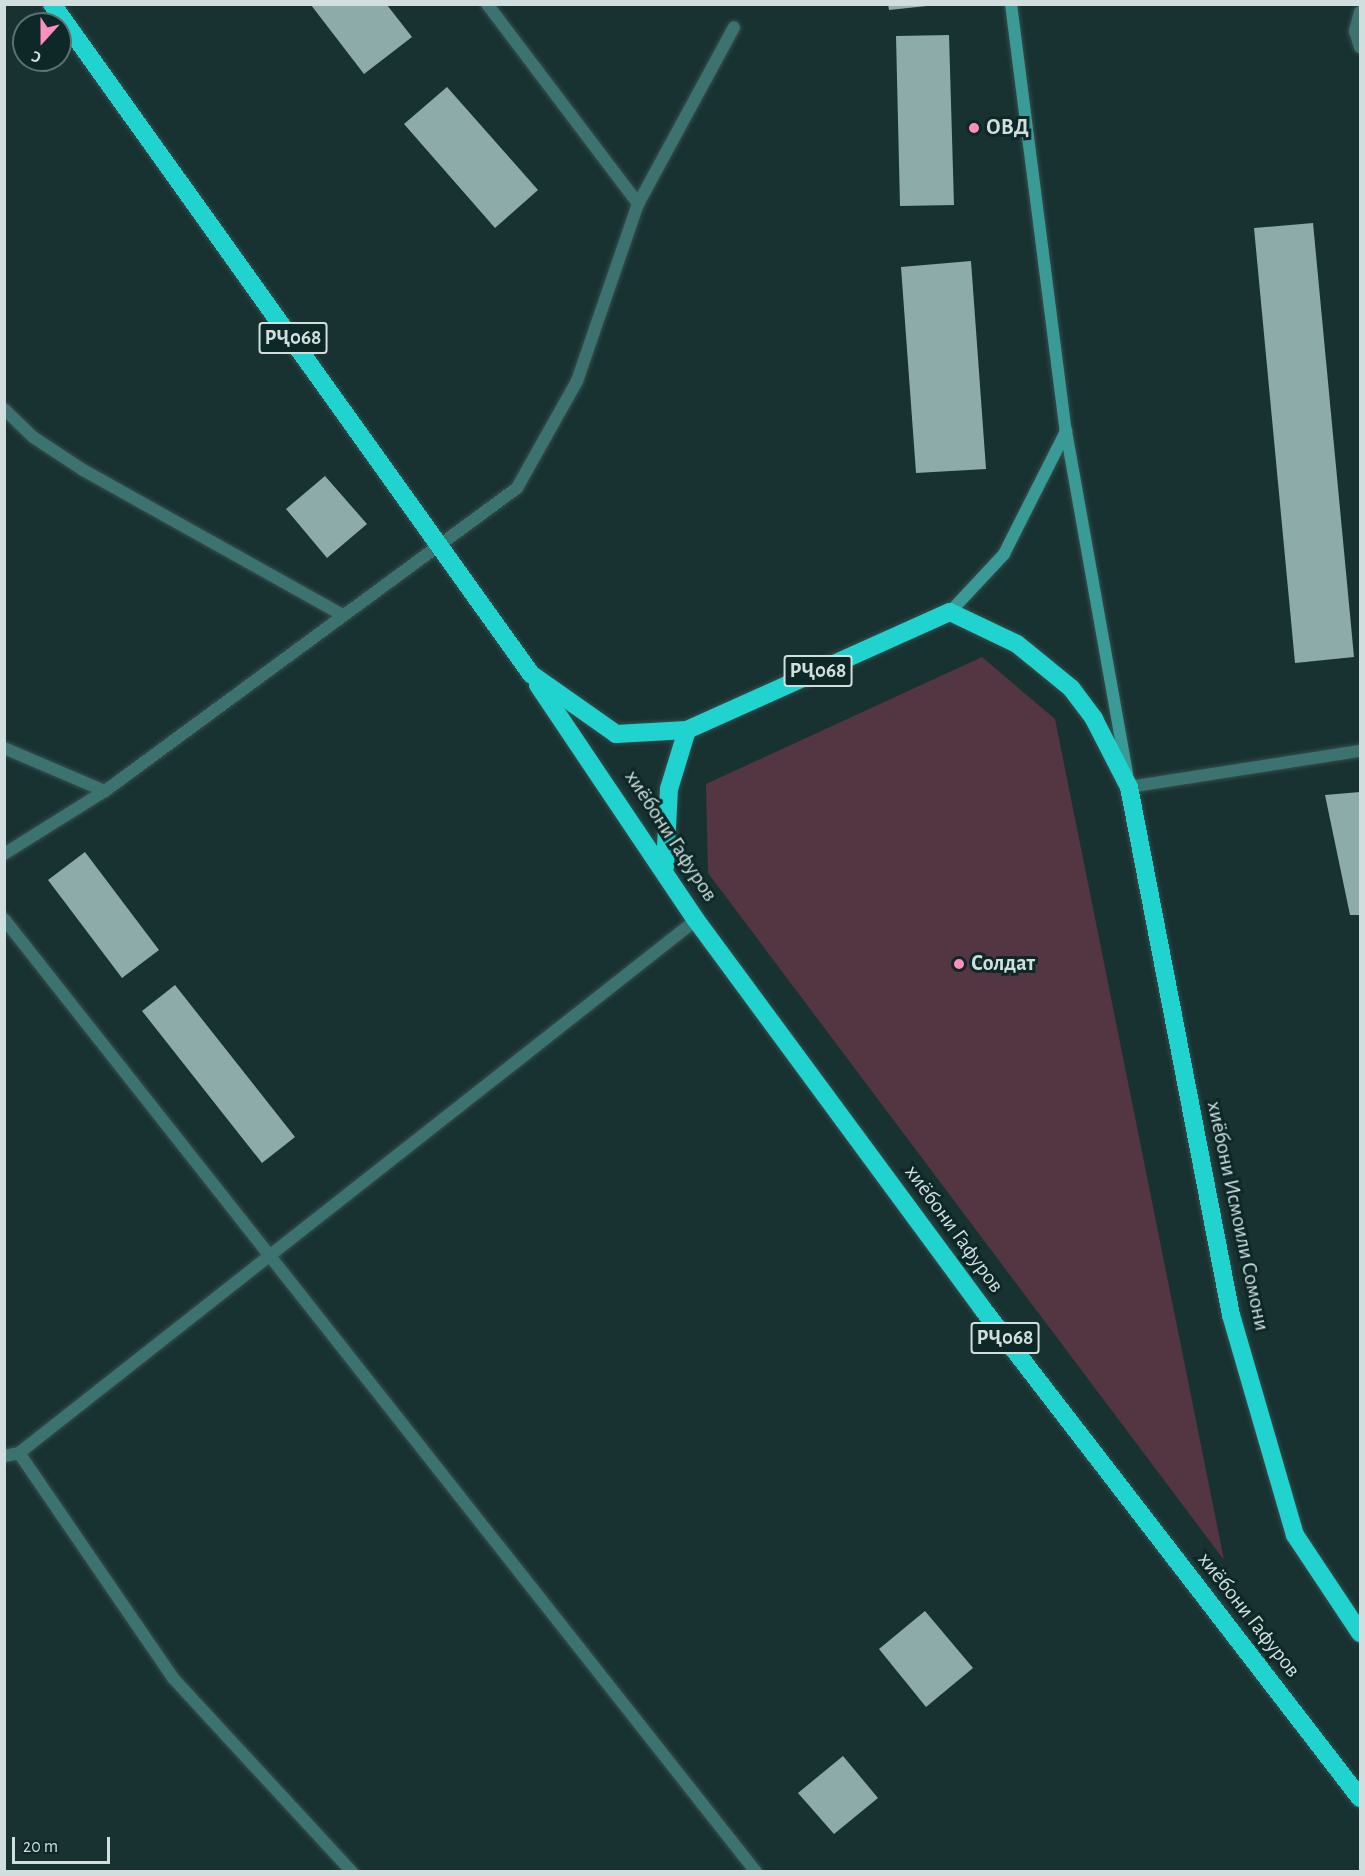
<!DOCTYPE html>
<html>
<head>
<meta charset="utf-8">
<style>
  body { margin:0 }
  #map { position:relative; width:1365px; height:1876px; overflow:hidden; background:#183231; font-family:"Alegreya Sans",sans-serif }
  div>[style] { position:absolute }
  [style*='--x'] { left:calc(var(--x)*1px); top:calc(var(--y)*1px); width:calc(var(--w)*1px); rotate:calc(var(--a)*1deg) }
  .green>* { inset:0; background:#543542 }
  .building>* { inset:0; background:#8daba9 }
  .roads { filter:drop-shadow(0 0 2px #354e4d) drop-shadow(0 0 2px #354e4d) }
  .street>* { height:12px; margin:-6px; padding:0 6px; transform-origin:6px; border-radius:6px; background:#3c7370 }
  .secondary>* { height:12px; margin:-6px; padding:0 6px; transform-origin:6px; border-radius:6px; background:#3a9a96 }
  .highway>* { height:18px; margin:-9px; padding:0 9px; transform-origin:9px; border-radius:9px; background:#20d3ce }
  .dots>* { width:16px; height:16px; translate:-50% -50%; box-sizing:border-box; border:3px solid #0d2827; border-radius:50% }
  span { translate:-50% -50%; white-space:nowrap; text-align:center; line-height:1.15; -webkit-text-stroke:6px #0d2827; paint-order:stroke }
  .shield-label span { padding:2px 4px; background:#0d2827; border:2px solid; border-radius:4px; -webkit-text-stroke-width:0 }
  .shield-label { font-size:21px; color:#d0dfde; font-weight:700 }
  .poi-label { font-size:22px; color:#d0dfde; font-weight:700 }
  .left { translate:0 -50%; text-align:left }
  .street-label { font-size:22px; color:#d0dfde }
  .frame { position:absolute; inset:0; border:6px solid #d0dfde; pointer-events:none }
  .north { position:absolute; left:12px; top:12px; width:60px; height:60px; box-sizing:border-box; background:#0d2827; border:2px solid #5b7170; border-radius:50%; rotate:201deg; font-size:16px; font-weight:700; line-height:24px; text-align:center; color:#d0dfde }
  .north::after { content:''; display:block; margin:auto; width:21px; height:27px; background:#fd8ec0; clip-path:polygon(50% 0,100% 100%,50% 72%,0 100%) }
  .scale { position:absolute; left:12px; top:1837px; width:98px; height:27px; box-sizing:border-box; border:3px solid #d0dfde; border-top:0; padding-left:8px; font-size:18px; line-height:21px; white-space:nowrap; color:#d0dfde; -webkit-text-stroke:4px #0d2827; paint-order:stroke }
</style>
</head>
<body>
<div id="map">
  <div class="green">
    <i style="clip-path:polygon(982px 657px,1055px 719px,1224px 1560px,708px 873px,706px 784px)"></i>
  </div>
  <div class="building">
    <i style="clip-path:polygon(888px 4px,927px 4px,927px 6px,889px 10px)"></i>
    <i style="clip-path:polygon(311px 5px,387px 5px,412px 37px,364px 74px)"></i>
    <i style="clip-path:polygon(949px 35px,954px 205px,900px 206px,896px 36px)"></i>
    <i style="clip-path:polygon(447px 87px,538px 190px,495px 228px,404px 124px)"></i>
    <i style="clip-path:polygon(1313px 223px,1354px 657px,1295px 663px,1254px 228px)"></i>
    <i style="clip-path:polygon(971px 261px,986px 469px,916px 473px,901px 267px)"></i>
    <i style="clip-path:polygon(325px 476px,367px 524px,327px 558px,286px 509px)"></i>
    <i style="clip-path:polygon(1360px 792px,1360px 915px,1350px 915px,1325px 795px)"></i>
    <i style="clip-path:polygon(85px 852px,159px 950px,122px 978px,48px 880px)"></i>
    <i style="clip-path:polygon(175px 985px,295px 1137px,262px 1163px,142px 1011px)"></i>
    <i style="clip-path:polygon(925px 1611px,973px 1668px,926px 1707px,879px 1649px)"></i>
    <i style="clip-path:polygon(843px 1756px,878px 1798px,834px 1834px,798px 1793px)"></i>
  </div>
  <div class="roads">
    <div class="street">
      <i style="--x:487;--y:4;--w:251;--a:52.9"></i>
      <i style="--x:1360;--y:12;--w:20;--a:105"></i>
      <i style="--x:1355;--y:31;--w:17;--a:73"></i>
      <i style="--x:4;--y:409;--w:40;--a:44"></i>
      <i style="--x:33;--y:437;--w:60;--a:33.4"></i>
      <i style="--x:83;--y:470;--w:297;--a:29.2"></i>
      <i style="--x:4;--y:748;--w:110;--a:23.1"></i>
      <i style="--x:1129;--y:787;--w:234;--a:-8.9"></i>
      <i style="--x:4;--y:854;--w:119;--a:-32"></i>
      <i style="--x:105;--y:791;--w:511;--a:-36.33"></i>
      <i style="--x:517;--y:488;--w:123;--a:-60.7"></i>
      <i style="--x:577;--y:381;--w:187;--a:-71"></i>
      <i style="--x:638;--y:204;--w:201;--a:-61.5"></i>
      <i style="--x:4;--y:919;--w:1214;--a:51.72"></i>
      <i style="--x:19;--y:1453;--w:273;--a:55.6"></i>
      <i style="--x:173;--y:1678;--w:264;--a:47.3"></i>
      <i style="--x:4;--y:1456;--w:15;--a:-11"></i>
      <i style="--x:19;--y:1453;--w:862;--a:-38.21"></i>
    </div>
    <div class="secondary">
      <i style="--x:1011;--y:4;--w:431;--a:82.7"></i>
      <i style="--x:1066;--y:431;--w:348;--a:79.9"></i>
      <i style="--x:950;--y:612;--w:79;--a:-47"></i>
      <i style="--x:1004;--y:554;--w:138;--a:-63.2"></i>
    </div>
    <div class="highway">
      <i style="--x:52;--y:4;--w:824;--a:54.44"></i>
      <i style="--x:531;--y:674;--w:104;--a:35.2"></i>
      <i style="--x:616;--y:734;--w:71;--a:-3.2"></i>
      <i style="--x:687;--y:730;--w:288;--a:-24.2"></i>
      <i style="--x:950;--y:612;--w:74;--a:25.5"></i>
      <i style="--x:1017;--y:644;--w:70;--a:39.2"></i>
      <i style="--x:1071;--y:688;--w:39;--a:53"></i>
      <i style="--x:1094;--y:719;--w:76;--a:62.8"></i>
      <i style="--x:1129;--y:787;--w:538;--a:79.07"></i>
      <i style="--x:1231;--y:1315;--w:229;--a:73.8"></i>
      <i style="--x:1295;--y:1535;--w:118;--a:56.4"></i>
      <i style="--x:538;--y:685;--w:283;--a:56.1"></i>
      <i style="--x:696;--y:920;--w:482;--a:53.6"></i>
      <i style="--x:982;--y:1308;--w:619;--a:52.35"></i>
      <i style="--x:665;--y:867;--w:78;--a:-87.1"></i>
      <i style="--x:669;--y:789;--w:62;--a:-73"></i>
    </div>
  </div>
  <div class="dots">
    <i style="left:974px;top:128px;background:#fd8ec0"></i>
    <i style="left:959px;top:964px;background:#fd8ec0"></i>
  </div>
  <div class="shield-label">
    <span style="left:293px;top:338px">РҶ068</span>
    <span style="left:818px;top:671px">РҶ068</span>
    <span style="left:1005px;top:1338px">РҶ068</span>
  </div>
  <div class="poi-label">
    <span class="left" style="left:986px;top:128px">ОВД</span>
    <span class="left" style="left:971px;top:964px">Солдат</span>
  </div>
  <div class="street-label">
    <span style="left:671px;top:836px;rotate:57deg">хиёбони Гафуров</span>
    <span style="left:1238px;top:1216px;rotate:78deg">хиёбони Исмоили Сомони</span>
    <span style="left:954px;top:1229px;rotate:54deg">хиёбони Гафуров</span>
    <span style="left:1249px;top:1615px;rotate:52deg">хиёбони Гафуров</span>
  </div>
  <div class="frame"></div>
  <div class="north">С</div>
  <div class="scale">20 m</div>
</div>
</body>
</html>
